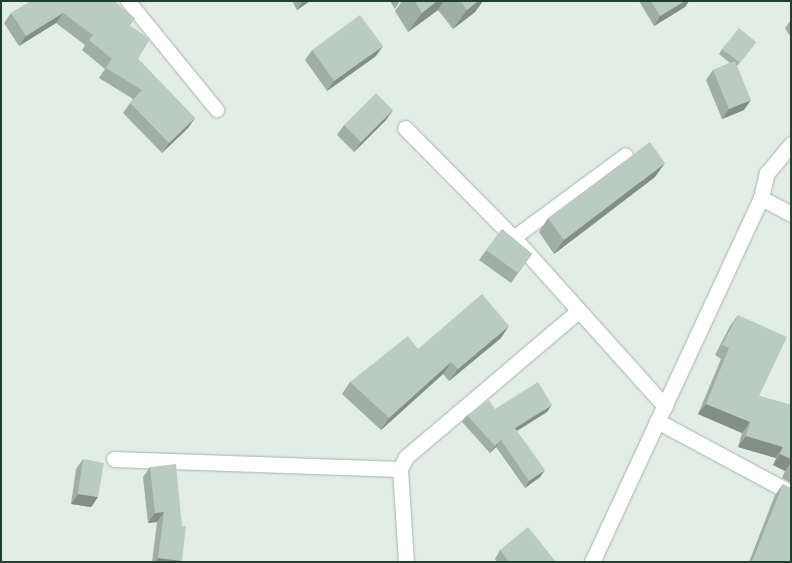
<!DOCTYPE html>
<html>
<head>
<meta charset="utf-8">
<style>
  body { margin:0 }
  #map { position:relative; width:792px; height:563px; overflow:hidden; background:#e2ede6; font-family:"Asap Condensed",sans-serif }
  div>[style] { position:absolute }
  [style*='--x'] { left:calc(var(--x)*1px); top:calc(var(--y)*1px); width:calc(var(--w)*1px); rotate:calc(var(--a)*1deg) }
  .roads { filter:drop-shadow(0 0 1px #a4b5ac) drop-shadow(0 0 1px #a4b5ac) }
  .lane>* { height:14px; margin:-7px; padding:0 7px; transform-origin:7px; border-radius:7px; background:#fff }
  .street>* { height:15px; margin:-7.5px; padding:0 7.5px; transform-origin:7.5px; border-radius:7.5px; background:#fff }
  .wall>* { inset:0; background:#a0afa6 }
  .shaded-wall>* { inset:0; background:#828e87 }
  .building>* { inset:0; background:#bacbc1 }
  span { translate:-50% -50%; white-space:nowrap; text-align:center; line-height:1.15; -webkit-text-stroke:4px #f3f9f5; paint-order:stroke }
  .frame { position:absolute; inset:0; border:2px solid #213f31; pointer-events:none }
</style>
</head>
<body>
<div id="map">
  <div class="roads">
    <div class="lane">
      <i style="--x:128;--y:1;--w:141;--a:50.8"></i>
      <i style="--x:514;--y:238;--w:139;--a:-36.5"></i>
    </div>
    <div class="street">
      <i style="--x:405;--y:128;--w:155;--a:45.3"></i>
      <i style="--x:514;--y:238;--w:226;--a:48.1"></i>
      <i style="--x:761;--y:198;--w:34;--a:28"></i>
      <i style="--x:657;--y:421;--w:152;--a:28.2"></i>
      <i style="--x:114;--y:459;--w:286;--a:2"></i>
      <i style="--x:406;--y:562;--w:93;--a:-93.7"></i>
      <i style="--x:400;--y:469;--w:13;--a:-63"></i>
      <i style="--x:406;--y:457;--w:226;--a:-40.3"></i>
      <i style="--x:592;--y:562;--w:401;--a:-65.1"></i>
      <i style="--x:761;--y:198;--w:26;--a:-77"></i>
      <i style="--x:767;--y:173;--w:38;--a:-50"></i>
    </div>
  </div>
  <div class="wall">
    <i style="clip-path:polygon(31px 1px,135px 18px,129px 26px,138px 59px,195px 118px,188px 128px,162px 153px,123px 113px,130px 103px,133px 99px,99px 78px,105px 69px,82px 50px,85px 45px,56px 23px,19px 46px,4px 23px,11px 13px)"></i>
    <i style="clip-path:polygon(292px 1px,310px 1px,297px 10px)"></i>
    <i style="clip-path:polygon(390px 1px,400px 1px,395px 9px)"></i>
    <i style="clip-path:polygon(402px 1px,483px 1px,475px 12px,453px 29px,438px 10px,408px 32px,395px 11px)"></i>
    <i style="clip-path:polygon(639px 1px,689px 1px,685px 7px,654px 26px)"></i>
    <i style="clip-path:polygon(791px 20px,791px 38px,785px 28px)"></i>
    <i style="clip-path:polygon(756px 42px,737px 66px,744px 110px,722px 119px,706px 80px,713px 70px,730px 63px,719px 54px,722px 49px)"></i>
    <i style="clip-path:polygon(312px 50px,376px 56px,327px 91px,305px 60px)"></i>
    <i style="clip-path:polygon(393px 110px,386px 120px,354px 152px,337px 135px,344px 125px)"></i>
    <i style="clip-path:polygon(655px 177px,554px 254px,539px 232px,548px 218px)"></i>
    <i style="clip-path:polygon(502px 229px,532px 254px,511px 283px,479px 260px)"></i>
    <i style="clip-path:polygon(738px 315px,759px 396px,791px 405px,791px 483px,782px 478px,785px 471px,773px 465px,776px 458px,738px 447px,742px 433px,698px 414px,721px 359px,715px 355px,730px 326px)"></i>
    <i style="clip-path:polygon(501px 338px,449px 381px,443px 374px,381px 430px,342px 394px,350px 382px,418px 349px)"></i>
    <i style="clip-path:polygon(495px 409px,547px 412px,517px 431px,540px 477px,525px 488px,496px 447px,490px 453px,462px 422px,467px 415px)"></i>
    <i style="clip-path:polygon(83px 459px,98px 497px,91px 507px,71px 504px,76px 469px)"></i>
    <i style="clip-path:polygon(150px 467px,182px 562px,152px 562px,157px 522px,148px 523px,143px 477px)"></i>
    <i style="clip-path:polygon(783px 484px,791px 562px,749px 562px,775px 495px)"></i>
    <i style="clip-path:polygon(500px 550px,556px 562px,497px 562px,495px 559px)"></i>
  </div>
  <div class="shaded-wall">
    <i style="clip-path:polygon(303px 1px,310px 1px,297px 10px)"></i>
    <i style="clip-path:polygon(437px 1px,444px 1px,438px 10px,408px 32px,422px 13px)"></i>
    <i style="clip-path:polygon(478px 1px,483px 1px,475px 12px,453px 29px,467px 10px)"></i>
    <i style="clip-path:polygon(685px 1px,689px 1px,685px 7px,654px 26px,660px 16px)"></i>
    <i style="clip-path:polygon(63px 13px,56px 23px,19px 46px,26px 36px)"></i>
    <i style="clip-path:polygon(383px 46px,376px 56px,327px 91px,334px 81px)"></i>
    <i style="clip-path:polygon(751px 100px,744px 110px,722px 119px,729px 109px)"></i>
    <i style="clip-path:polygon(393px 110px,386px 120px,354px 152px,361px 142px)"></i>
    <i style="clip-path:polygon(195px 118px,188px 128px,162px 153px,169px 143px)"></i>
    <i style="clip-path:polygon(665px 163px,655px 177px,554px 254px,564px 240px)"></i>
    <i style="clip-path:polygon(509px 326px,501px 338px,449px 381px,458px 369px)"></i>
    <i style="clip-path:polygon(451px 362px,443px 374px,381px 430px,389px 418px)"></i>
    <i style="clip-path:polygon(706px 404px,750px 422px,742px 433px,698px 414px)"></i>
    <i style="clip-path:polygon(552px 405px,547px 412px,510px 435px,515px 428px)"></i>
    <i style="clip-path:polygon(746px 436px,783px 447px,776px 458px,738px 447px)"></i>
    <i style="clip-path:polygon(501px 440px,496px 447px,490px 453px,495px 446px)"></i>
    <i style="clip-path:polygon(780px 454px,791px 459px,791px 462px,785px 471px,773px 465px)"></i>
    <i style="clip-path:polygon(545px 470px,540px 477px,525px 488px,529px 481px)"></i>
    <i style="clip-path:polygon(78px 494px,98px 497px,91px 507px,71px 504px)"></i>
    <i style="clip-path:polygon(164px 512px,157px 522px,148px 523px,155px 513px)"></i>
    <i style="clip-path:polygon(158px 558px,182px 561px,182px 562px,156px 562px)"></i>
  </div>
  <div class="building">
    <i style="clip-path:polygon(31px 1px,114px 1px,135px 18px,129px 25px,150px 39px,138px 59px,195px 118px,169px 143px,130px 103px,142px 90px,106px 68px,112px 59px,89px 40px,93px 35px,63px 13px,26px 36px,11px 13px)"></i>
    <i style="clip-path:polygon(415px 1px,437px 1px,422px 13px)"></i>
    <i style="clip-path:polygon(460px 1px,478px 1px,467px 10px)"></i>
    <i style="clip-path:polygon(651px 1px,685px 1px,660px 16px)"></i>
    <i style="clip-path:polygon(360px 15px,383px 46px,334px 81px,312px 50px)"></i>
    <i style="clip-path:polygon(739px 28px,756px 42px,740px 63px,722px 49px)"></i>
    <i style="clip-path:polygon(735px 61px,751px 100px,729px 109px,713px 70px)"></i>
    <i style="clip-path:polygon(376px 93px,393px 110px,361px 142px,344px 125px)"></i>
    <i style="clip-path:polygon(650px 142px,665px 163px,564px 240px,548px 218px)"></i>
    <i style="clip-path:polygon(502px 229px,532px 254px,518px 273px,486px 250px)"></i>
    <i style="clip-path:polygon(482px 294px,509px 326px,458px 369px,451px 362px,389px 418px,350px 382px,408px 336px,418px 349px)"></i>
    <i style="clip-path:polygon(738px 315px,787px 337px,759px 396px,791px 405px,791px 459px,780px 454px,783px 447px,746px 436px,750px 422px,706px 404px,729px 348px,722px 345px)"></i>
    <i style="clip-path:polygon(538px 382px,552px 405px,515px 428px,545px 470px,529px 481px,501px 440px,495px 446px,467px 415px,489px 400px,495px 409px)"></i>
    <i style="clip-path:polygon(83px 459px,104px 463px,98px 497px,78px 494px)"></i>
    <i style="clip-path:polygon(176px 464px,182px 526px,186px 526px,182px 561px,158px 558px,164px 512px,155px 513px,150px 467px)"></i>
    <i style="clip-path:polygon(783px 484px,791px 488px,791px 562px,752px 562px)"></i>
    <i style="clip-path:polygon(528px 527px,556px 562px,509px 562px,500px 550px)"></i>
  </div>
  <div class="frame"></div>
</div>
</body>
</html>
